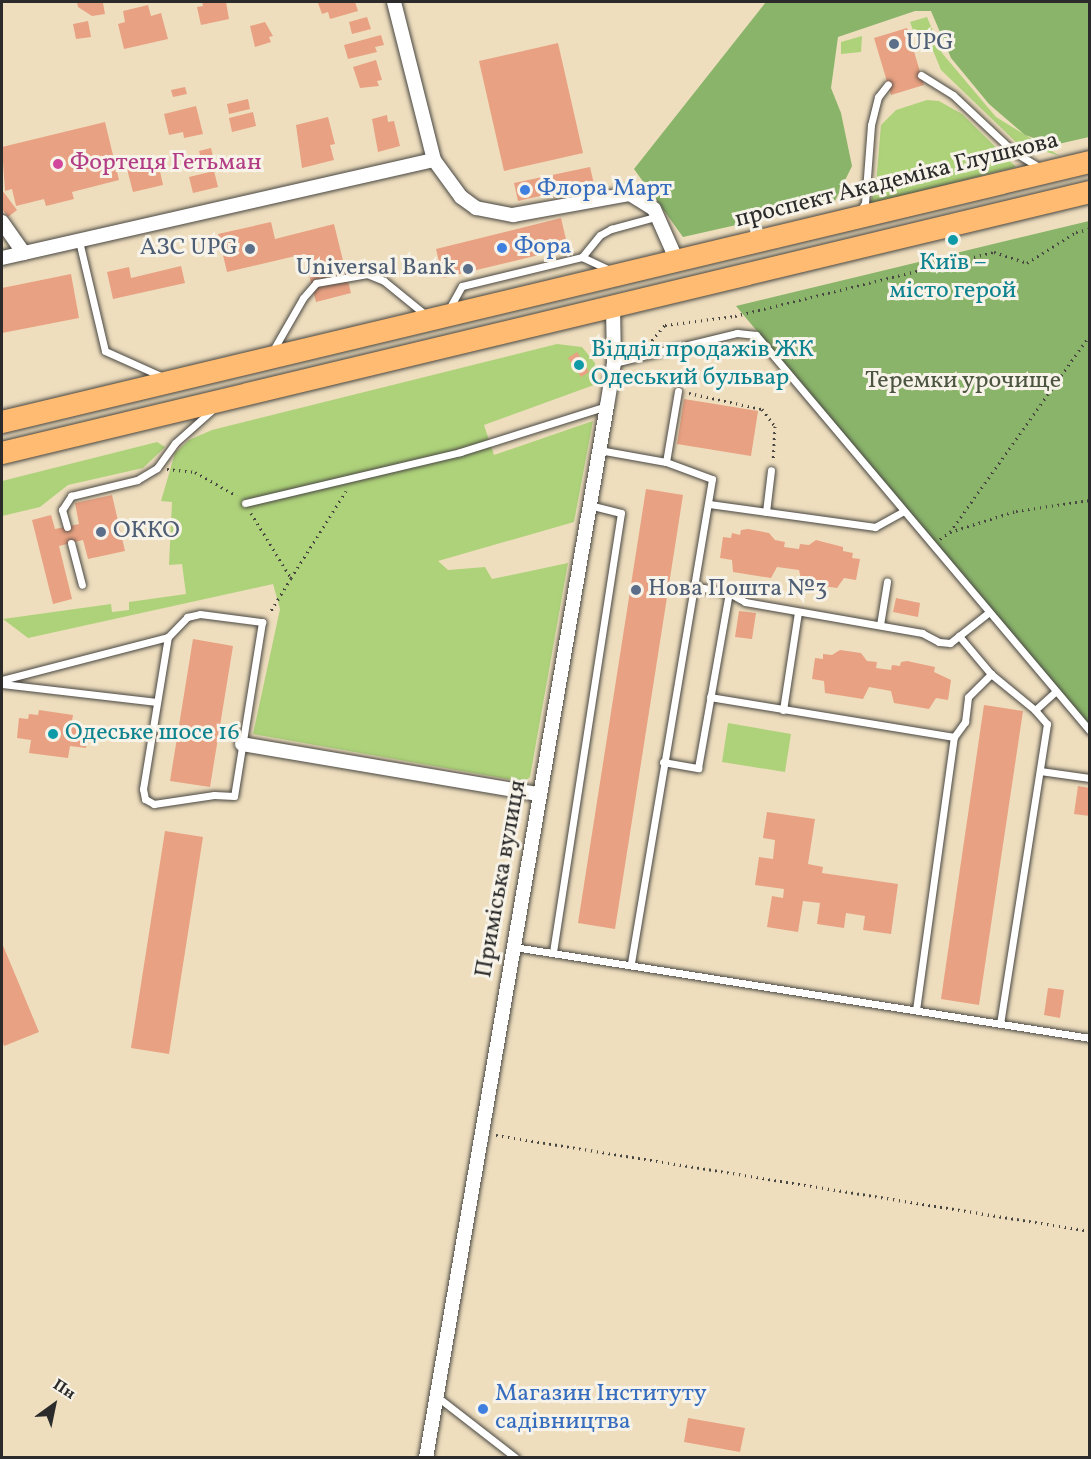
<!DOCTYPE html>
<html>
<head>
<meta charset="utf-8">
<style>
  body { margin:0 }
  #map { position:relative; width:1091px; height:1459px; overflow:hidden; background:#eedebe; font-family:Vollkorn,serif }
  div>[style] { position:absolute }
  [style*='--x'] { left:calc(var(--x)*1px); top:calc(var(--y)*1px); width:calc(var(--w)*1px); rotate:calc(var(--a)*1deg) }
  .green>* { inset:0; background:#aed27a }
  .forest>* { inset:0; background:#8ab46a }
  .building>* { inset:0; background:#e8a182 }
  .path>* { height:3px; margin-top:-1.5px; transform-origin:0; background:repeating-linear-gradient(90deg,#484641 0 1.5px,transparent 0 6px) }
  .roads { filter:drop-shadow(0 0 2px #484641) drop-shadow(0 0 2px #484641) }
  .service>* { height:7px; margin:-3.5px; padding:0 3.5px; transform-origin:3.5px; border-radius:3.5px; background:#fff }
  .minor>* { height:14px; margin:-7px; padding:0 7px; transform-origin:7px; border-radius:7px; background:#fff }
  .trunk>* { height:22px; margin:-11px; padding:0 11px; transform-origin:11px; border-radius:11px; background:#ffbb71 }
  .dots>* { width:16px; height:16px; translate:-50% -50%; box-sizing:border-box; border:3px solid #f7f3e8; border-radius:50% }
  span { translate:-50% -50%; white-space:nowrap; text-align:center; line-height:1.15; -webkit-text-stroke:6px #f7f3e8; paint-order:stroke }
  .service-label { font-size:24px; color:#4e5e75 }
  .left { translate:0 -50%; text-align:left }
  .right { translate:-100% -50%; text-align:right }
  .hotel-label { font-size:24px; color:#b23c85 }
  .street-label { font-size:24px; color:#2b2b2b }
  .shop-label { font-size:24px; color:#366cbe }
  .culture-label { font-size:24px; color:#0d838f }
  .park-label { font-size:24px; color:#4c553f }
  .frame { position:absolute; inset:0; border:3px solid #2b2b2b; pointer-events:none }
  .north { position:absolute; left:24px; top:1375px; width:60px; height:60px; -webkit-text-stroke:4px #f7f3e8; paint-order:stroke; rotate:33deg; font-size:16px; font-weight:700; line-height:24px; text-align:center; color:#2b2b2b }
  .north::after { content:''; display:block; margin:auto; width:21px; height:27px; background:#2b2b2b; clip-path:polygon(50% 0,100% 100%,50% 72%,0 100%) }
</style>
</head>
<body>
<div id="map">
  <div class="green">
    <i style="clip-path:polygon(927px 17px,942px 53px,996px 117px,1060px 156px,1017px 143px,941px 70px,927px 36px,916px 38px,910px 22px)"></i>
    <i style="clip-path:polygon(862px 36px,861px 52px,841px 54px,841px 42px)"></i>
    <i style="clip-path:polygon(927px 100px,939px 101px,962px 114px,1016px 167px,870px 204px,876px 184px,881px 125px,896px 110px)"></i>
    <i style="clip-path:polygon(557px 344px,582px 347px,595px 363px,594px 385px,484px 425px,494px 455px,593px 421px,574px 522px,438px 561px,448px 570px,485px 567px,492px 579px,568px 563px,530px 777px,524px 782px,253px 734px,280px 609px,273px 584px,28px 638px,3px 619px,111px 604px,112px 612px,129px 610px,129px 602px,186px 594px,182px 564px,169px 565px,172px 502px,161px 501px,175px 453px,189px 440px,212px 430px)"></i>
    <i style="clip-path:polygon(157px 442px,165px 447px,143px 468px,68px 485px,40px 507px,2px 516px,2px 481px)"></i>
    <i style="clip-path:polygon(728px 723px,791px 734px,785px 772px,722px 762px)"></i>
  </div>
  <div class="forest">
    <i style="clip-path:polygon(766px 2px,1089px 2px,1089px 137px,1054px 145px,1025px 135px,989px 104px,951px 58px,931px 11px,915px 11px,838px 37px,831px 88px,841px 113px,852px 166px,834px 203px,683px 237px,634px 169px)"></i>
    <i style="clip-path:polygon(1089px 221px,1089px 728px,736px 306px)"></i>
  </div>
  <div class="building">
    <i style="clip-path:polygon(77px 2px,103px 3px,105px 14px,92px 16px,78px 7px)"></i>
    <i style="clip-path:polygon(202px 2px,226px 2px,229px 19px,201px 25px,197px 7px,203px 6px)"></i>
    <i style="clip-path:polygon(322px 2px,355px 2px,358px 11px,330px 19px,328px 12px,322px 14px,318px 3px)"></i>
    <i style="clip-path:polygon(148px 5px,151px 16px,161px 13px,168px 39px,124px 49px,118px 24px,125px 22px,123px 11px)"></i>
    <i style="clip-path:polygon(367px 17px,371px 29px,352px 34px,349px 22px)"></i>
    <i style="clip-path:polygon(88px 21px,91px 37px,76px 39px,73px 24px)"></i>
    <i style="clip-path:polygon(265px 22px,273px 36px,269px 37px,271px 42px,255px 47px,250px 26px)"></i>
    <i style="clip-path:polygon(907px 28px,924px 85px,891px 95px,874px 38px)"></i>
    <i style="clip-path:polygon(381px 35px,384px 45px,375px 47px,377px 52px,348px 59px,344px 45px)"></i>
    <i style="clip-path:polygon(558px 43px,583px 153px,504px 171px,479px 61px)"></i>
    <i style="clip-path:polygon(376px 60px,382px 80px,377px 81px,379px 86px,360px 88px,353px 67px)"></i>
    <i style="clip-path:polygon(185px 87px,187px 94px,173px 97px,171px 90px)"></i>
    <i style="clip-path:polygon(248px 99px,250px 109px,229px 114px,227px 104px)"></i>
    <i style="clip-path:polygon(196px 106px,203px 134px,184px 138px,183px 132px,169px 135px,164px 114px)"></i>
    <i style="clip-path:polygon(253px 112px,256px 126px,232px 132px,229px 118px)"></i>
    <i style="clip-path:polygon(387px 115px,388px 122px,394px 121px,400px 146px,378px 152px,372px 119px)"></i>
    <i style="clip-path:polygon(328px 117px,335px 144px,330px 145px,334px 160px,302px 168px,296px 125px)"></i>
    <i style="clip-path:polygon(105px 122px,119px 180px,72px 192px,74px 199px,46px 206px,44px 199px,16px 206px,12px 189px,5px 191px,2px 147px)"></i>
    <i style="clip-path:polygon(211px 148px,214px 161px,202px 163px,199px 151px)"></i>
    <i style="clip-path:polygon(158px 162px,163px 185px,133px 192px,127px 169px)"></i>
    <i style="clip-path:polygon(590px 167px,594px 184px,518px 201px,514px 183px)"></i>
    <i style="clip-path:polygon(214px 171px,218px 187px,193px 193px,189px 177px)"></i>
    <i style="clip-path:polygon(2px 190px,17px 210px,8px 217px,2px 209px)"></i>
    <i style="clip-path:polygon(561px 218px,568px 248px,443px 278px,436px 249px)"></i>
    <i style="clip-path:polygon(271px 222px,275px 239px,334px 224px,351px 293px,316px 302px,304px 254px,227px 272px,218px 234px)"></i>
    <i style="clip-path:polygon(181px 266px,185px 283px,113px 299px,107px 272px,129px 267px,131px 278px)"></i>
    <i style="clip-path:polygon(71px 274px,79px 318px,2px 333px,2px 288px)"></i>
    <i style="clip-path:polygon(577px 352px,589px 372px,581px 377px,568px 358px)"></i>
    <i style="clip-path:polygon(684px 399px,758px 411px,751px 456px,677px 444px)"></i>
    <i style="clip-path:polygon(646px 489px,683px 495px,615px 929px,578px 923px)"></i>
    <i style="clip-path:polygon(112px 495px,125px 551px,88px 559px,83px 540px,59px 546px,72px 599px,53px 604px,32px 520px,51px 515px,55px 529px,79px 524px,75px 503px)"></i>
    <i style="clip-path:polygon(748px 529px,769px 533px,775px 540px,785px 542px,784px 547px,799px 549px,800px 544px,809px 545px,816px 540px,843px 547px,843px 551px,853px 553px,852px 558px,860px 559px,856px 580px,844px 578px,837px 588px,802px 583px,799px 570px,777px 567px,771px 578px,733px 572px,732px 560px,720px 558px,723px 537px,731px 538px,732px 533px,740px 535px,741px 530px)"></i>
    <i style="clip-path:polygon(896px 598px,920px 603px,918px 617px,893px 612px)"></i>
    <i style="clip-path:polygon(739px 611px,756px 613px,752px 639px,735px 637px)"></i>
    <i style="clip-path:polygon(193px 639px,233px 646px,210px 787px,170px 781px)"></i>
    <i style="clip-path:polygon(840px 650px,861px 653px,867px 661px,877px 662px,876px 668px,891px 670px,892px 665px,900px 666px,901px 662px,907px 661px,935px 667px,934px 672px,951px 680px,948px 700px,936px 698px,929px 709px,894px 703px,891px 691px,869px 687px,863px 699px,825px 693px,824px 681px,812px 679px,815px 658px,823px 659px,823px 654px,832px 655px)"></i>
    <i style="clip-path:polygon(984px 705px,1023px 711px,979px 1005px,941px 999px)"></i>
    <i style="clip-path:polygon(39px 710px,73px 715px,72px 721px,88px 729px,86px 748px,70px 746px,68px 758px,29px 753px,31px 740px,17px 738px,19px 718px,28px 719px,29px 714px,38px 715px)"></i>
    <i style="clip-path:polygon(1078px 786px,1090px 788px,1090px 816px,1074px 814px)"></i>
    <i style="clip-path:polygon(767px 812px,815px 819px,808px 864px,823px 867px,822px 873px,898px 884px,891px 934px,863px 930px,865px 916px,846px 913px,844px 928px,817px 924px,820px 903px,803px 901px,798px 932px,767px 927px,772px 896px,783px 898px,784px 889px,755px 885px,759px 857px,773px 859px,775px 840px,763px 838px)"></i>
    <i style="clip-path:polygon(165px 831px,203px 837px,169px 1054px,131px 1048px)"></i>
    <i style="clip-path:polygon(2px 943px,39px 1032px,4px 1046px,2px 1040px)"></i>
    <i style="clip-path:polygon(1048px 988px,1064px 990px,1060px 1018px,1044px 1015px)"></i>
    <i style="clip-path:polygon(688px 1418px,745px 1428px,740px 1452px,684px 1442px)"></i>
  </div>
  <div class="path">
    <i style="--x:648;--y:345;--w:26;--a:-50"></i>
    <i style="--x:665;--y:325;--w:71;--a:-7.3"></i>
    <i style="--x:735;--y:316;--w:267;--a:-13.9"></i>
    <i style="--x:994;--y:252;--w:35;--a:18"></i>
    <i style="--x:1027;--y:263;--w:58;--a:-32.3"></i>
    <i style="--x:1076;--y:232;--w:14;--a:-12"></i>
    <i style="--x:689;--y:393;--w:75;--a:12.4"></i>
    <i style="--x:762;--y:409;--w:21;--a:53"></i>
    <i style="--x:775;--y:426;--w:34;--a:93"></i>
    <i style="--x:167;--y:469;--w:28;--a:6"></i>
    <i style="--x:195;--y:472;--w:48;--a:29.7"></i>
    <i style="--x:251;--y:513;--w:76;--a:58.4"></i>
    <i style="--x:291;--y:578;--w:42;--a:121.4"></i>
    <i style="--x:950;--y:532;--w:242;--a:-54.6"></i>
    <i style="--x:940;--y:539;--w:12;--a:-35"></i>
    <i style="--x:950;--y:532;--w:69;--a:-17.7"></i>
    <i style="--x:1016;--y:511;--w:75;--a:-8.5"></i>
    <i style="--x:291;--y:578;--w:103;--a:-57.7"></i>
    <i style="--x:496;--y:1135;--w:602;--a:9.18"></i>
  </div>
  <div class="roads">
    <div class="service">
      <i style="--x:921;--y:75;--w:38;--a:32"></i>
      <i style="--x:953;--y:95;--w:83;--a:43.1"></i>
      <i style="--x:1014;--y:152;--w:31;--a:31"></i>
      <i style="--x:860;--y:211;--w:9;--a:-58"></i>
      <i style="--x:865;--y:203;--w:78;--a:-85.6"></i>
      <i style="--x:871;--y:125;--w:29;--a:-76"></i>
      <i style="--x:878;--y:97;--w:16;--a:-52"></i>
      <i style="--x:79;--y:241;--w:113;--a:76.7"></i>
      <i style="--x:105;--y:351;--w:64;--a:24.1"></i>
      <i style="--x:582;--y:257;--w:28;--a:-51"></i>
      <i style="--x:600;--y:235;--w:13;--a:-29"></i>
      <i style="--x:611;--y:229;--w:50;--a:-15.2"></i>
      <i style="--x:449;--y:309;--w:26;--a:-61"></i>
      <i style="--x:462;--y:286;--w:123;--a:-13.6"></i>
      <i style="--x:582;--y:257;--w:31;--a:25"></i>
      <i style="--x:272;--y:352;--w:62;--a:-60.1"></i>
      <i style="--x:303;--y:298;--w:20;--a:-49"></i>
      <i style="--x:316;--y:283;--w:52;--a:-10"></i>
      <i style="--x:367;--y:274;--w:18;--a:22"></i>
      <i style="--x:384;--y:281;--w:55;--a:39.1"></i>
      <i style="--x:614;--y:363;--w:127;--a:-13.7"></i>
      <i style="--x:737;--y:333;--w:19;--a:6"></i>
      <i style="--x:756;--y:335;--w:518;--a:49.85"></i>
      <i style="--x:599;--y:450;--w:68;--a:10.2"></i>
      <i style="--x:666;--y:462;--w:49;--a:20.3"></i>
      <i style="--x:712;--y:479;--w:492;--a:99.5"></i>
      <i style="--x:666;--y:462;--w:72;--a:-80.4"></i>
      <i style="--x:245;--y:503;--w:221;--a:-13.3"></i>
      <i style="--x:460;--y:452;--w:154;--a:-17.4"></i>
      <i style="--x:709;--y:504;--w:168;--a:7.9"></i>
      <i style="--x:875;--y:527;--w:31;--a:-29"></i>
      <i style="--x:766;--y:512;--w:42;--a:-83.2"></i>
      <i style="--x:67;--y:527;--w:18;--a:-106"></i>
      <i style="--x:62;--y:510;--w:17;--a:-57"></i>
      <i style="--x:71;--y:496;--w:68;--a:-13.6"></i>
      <i style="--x:137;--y:480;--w:23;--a:-31"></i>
      <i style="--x:157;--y:468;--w:31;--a:-54"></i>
      <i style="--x:175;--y:443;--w:50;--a:-41.7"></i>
      <i style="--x:71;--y:543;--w:43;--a:75.3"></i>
      <i style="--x:693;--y:586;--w:37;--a:11"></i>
      <i style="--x:729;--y:593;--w:18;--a:29"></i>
      <i style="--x:745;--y:602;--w:180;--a:9.9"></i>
      <i style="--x:922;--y:633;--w:19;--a:28"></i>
      <i style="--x:939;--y:642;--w:11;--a:5"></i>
      <i style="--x:950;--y:643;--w:48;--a:-38.3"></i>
      <i style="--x:200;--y:614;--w:63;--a:7.4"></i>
      <i style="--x:262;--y:622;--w:176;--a:99.1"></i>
      <i style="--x:234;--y:796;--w:20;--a:-177"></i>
      <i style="--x:214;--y:795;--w:61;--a:171.5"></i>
      <i style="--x:154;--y:804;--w:10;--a:-151"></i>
      <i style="--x:145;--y:799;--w:10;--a:-101"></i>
      <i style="--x:143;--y:789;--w:154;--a:-80.7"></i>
      <i style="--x:168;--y:637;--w:28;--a:-46"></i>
      <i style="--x:187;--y:617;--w:13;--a:-13"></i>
      <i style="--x:880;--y:625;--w:44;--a:-80.8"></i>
      <i style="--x:991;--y:674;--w:57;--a:39.3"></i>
      <i style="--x:2;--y:680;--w:171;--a:-14.5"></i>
      <i style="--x:2;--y:684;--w:156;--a:6.6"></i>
      <i style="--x:710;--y:697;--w:247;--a:9.3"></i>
      <i style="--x:783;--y:710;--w:99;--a:-81.3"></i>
      <i style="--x:663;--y:762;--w:36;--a:10"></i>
      <i style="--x:698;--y:768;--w:178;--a:-80"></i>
      <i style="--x:1040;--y:771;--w:50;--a:8"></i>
      <i style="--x:514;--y:947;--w:583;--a:8.98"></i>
      <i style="--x:553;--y:952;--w:444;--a:-81.2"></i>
      <i style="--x:621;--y:513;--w:33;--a:-166"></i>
      <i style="--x:916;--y:1010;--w:276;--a:-82.1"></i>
      <i style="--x:954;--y:737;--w:19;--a:-54"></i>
      <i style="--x:965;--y:722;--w:25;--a:-83"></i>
      <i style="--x:968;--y:697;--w:33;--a:-45"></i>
      <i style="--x:991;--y:674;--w:50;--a:-130.1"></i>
      <i style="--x:1000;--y:1024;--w:304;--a:-81.1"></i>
      <i style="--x:1047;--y:724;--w:18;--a:-131"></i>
      <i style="--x:1035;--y:710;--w:25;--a:-42"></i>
      <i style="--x:436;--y:1396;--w:101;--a:37.8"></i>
    </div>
    <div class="minor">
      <i style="--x:394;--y:2;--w:163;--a:75.8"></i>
      <i style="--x:434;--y:160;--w:46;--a:53.9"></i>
      <i style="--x:461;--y:197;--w:19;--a:36"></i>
      <i style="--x:476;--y:208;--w:38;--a:11"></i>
      <i style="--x:513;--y:215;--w:119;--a:-10.2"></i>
      <i style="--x:630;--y:194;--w:28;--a:32"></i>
      <i style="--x:654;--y:209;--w:57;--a:66.1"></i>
      <i style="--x:2;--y:222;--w:38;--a:55"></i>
      <i style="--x:2;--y:258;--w:443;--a:-12.8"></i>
      <i style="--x:242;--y:744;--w:301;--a:9.6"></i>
      <i style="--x:426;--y:1458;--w:1067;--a:-80.24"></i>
      <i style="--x:607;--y:406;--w:44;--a:-80.8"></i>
      <i style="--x:614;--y:363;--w:55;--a:-91"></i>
    </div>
    <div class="trunk">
      <i style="--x:2;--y:422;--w:1119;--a:-13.44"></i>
      <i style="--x:2;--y:453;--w:1119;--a:-13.49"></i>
    </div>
  </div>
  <div class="dots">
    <i style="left:894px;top:44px;background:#5c6f8a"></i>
    <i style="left:58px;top:164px;background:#d1479c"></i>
    <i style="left:525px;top:190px;background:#3f7fe0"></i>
    <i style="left:953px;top:240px;background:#0f9aa8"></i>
    <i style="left:502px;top:248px;background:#3f7fe0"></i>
    <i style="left:250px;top:249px;background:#5c6f8a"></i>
    <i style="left:468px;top:269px;background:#5c6f8a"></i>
    <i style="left:579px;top:365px;background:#0f9aa8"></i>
    <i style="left:101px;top:532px;background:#5c6f8a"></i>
    <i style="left:636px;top:590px;background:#5c6f8a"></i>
    <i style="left:53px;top:734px;background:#0f9aa8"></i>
    <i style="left:483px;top:1409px;background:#3f7fe0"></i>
  </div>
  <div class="service-label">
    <span class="left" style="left:906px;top:44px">UPG</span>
    <span class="right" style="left:238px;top:249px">АЗС UPG</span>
    <span class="right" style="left:456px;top:269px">Universal Bank</span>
    <span class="left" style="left:113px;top:532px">ОККО</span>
    <span class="left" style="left:648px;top:590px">Нова Пошта №3</span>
  </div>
  <div class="hotel-label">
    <span class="left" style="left:70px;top:164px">Фортеця Гетьман</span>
  </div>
  <div class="street-label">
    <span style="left:897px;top:181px;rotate:-14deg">проспект Академіка Глушкова</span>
    <span style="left:502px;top:879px;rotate:-80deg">Приміська вулиця</span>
  </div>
  <div class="shop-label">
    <span class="left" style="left:537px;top:190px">Флора Март</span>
    <span class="left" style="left:514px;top:248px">Фора</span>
    <span class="left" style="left:495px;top:1409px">Магазин Інституту<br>садівництва</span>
  </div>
  <div class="culture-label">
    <span style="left:953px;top:278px">Київ –<br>місто герой</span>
    <span class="left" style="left:591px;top:365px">Відділ продажів ЖК<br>Одеський бульвар</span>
    <span class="left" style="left:65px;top:734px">Одеське шосе 16</span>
  </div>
  <div class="park-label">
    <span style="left:963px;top:382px">Теремки урочище</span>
  </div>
  <div class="frame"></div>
  <div class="north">Пн</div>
</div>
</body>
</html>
